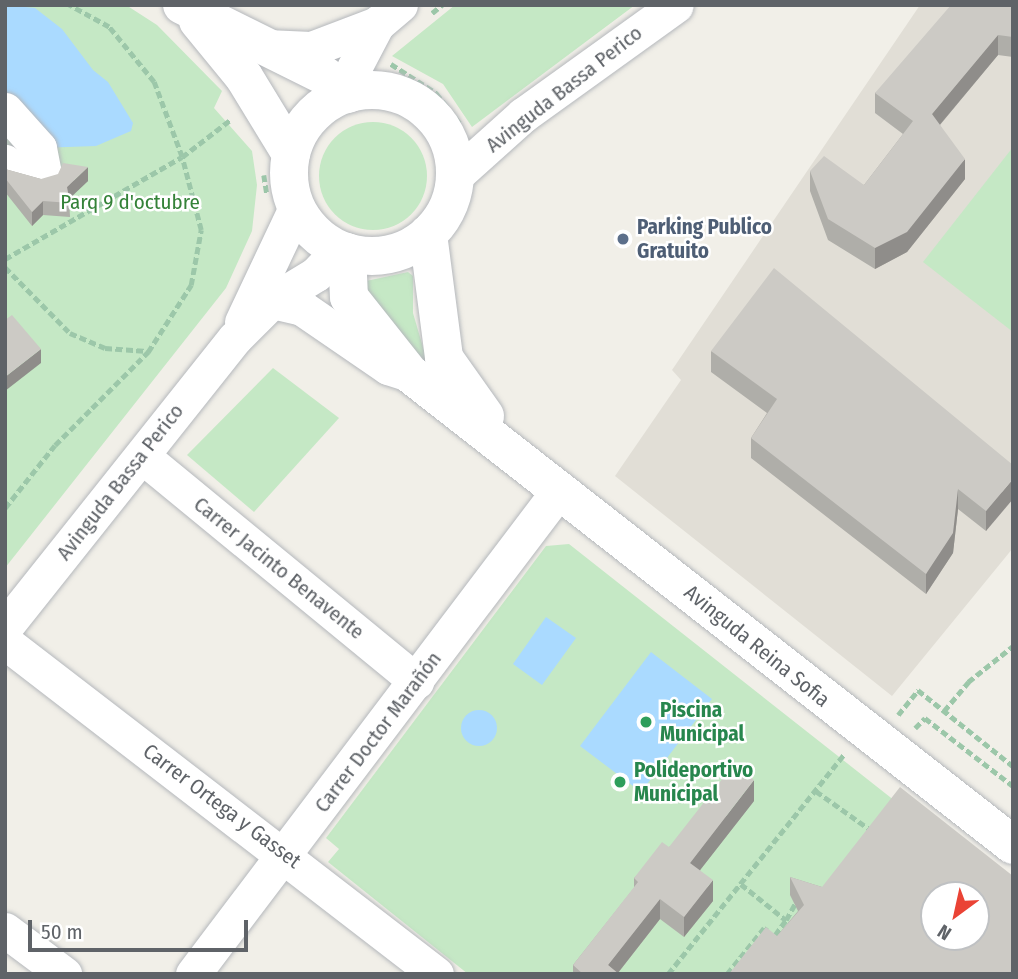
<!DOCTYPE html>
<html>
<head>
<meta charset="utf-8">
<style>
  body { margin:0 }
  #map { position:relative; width:1018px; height:979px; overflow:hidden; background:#f1efe8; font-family:"Fira Sans Condensed",sans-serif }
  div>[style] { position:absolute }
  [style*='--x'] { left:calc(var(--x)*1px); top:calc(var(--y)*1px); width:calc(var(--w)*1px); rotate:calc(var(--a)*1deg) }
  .education>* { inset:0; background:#e1ded6 }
  .green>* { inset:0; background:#c5e8c5 }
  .round { border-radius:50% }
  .water>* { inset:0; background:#aadaff }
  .path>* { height:4.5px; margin-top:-2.25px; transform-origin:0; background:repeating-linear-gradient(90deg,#9cc7a9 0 7px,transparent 0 10.5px) }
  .roads { filter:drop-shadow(0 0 2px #b5b8bc) drop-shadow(0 0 2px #b5b8bc) }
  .street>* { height:35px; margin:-17.5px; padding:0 17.5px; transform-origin:17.5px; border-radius:17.5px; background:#fff }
  .secondary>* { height:38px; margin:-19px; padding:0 19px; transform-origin:19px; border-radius:19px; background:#fff }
  .secondary>.ring { margin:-19px; padding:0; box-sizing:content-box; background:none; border:38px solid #fff; border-radius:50% }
  .wall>* { inset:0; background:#afaea9 }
  .shaded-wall>* { inset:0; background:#8f8d8a }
  .building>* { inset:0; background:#cccac5 }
  .dots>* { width:19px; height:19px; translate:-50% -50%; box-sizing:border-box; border:4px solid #fff; border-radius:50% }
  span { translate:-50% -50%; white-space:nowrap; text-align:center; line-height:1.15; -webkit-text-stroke:5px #fff; paint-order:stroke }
  .street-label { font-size:21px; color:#5f6368 }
  .park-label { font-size:21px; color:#348238 }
  .service-label { font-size:21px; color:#4e5e75; font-weight:700 }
  .left { translate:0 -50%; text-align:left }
  .leisure-label { font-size:21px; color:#27864d; font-weight:700 }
  .frame { position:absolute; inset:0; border:7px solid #5f6368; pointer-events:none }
  .north { position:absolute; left:920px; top:881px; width:70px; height:70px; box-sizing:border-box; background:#fff; border:2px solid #bfc1c3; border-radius:50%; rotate:213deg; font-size:19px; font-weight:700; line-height:28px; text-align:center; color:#5f6368 }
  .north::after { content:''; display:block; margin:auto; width:24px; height:32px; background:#ea4335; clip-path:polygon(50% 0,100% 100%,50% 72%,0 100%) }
  .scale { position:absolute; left:28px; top:920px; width:220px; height:32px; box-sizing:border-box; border:4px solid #5f6368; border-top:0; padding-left:9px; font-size:21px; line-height:24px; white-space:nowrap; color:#5f6368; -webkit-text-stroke:5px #fff; paint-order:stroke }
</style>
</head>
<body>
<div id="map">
  <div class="education">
    <i style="clip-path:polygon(920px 5px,1013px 5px,1013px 548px,892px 696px,615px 476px,681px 380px,672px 370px)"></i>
  </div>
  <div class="green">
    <i style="clip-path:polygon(5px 5px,126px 5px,157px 25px,222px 91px,214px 108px,252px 151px,257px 185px,252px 231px,226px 288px,5px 568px)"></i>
    <i style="clip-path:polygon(455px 5px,635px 5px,472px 127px,443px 84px,392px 56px)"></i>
    <i class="round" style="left:319px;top:122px;width:108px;height:108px"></i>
    <i style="clip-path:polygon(1013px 147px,1013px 332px,923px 262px)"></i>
    <i style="clip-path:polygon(408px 272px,413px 276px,413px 313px,429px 368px,361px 290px,366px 281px)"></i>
    <i style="clip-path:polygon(273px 368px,339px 418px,254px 512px,187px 455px)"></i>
    <i style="clip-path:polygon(evenodd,569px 544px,1013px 894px,1013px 974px,468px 974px,328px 862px,339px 849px,326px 838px,546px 546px,569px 544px,934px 895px,976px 895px,976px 937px,934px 937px,934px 895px)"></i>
  </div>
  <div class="water">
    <i style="clip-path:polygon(5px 5px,35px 8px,62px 29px,93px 70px,108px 82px,133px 123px,131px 131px,96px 146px,39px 148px,5px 110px)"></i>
    <i style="clip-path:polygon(546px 617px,576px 638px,542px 685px,513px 664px)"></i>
    <i style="clip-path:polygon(651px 652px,712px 699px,641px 792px,580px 746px)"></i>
    <i class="round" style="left:461px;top:710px;width:36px;height:36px"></i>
  </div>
  <div class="path">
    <i style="--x:432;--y:13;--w:13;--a:-39"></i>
    <i style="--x:391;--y:64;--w:54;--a:32.8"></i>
    <i style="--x:436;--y:93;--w:42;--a:51.8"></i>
    <i style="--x:264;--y:175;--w:19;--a:81"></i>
    <i style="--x:5;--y:259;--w:204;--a:-30"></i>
    <i style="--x:182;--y:157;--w:61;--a:-37.6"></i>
    <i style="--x:5;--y:267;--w:93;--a:45.4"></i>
    <i style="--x:70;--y:333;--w:38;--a:23"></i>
    <i style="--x:105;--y:348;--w:42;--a:4.1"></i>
    <i style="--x:5;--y:508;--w:80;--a:-51.6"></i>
    <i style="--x:55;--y:445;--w:132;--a:-45"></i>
    <i style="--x:148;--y:352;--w:80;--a:-57.3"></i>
    <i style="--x:191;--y:285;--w:56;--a:-79.7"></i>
    <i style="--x:201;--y:230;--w:75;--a:-104.6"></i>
    <i style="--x:182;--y:157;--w:80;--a:-110.5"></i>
    <i style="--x:154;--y:82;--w:71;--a:-129.3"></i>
    <i style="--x:109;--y:27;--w:46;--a:-151.2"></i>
    <i style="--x:944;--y:711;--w:38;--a:-50"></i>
    <i style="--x:968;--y:682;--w:58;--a:-38.7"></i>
    <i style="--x:898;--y:715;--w:32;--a:-51"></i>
    <i style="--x:918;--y:690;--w:122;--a:38.7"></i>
    <i style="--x:915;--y:728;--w:14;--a:-45"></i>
    <i style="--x:925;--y:718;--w:111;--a:37.7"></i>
    <i style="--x:816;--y:791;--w:69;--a:35.5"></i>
    <i style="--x:741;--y:884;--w:58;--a:38.7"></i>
    <i style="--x:786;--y:920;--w:23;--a:-61"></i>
    <i style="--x:775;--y:935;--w:19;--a:-54"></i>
    <i style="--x:668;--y:974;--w:283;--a:-51.3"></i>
    <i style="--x:727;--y:974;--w:59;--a:-51.2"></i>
    <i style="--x:764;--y:928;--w:4;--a:34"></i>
  </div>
  <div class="roads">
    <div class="street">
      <i style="--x:266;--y:47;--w:45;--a:2.5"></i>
      <i style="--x:311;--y:49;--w:71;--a:-20.7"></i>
      <i style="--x:352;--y:93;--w:25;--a:-85"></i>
      <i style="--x:354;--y:68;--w:50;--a:-62.4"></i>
      <i style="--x:377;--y:24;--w:30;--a:-40"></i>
      <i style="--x:5;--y:110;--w:51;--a:48.2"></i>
      <i style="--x:39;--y:148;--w:25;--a:79"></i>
      <i style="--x:44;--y:173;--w:34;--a:-170"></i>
      <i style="--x:11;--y:167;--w:8;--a:-140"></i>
      <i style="--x:455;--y:176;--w:91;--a:-41.9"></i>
      <i style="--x:523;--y:115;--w:188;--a:-35.7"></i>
      <i style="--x:272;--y:301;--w:31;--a:13"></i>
      <i style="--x:302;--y:308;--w:104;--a:34.5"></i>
      <i style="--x:388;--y:367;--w:23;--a:18"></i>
      <i style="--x:242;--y:322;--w:126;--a:-64.7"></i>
      <i style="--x:142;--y:456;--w:355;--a:39.4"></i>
      <i style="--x:5;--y:627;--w:369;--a:-51.5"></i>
      <i style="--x:235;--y:338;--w:52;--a:-45"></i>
      <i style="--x:272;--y:301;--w:52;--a:-31.5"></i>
      <i style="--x:316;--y:274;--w:33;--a:-46"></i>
      <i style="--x:5;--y:642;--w:544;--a:37.61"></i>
      <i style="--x:5;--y:930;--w:74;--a:36.7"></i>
      <i style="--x:193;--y:974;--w:608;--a:-52.89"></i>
    </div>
    <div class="secondary">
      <i style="--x:182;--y:5;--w:160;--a:26.4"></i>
      <i style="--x:325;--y:76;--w:29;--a:38"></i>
      <i style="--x:198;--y:21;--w:72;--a:50.6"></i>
      <i style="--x:244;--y:77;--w:90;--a:58.6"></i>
      <i class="ring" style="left:289px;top:90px;width:128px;height:128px"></i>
      <i style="--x:428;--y:234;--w:125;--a:82.6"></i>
      <i style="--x:444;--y:358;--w:71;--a:54.7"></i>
      <i style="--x:347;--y:252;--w:45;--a:87.5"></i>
      <i style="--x:349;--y:297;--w:98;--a:51.6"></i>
      <i style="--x:410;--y:374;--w:765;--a:37.99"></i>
    </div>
  </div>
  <div class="wall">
    <i style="clip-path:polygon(1013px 5px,1013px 57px,998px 55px,940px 125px,965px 179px,907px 252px,875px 269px,828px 240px,810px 191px,810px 171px,864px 185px,903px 134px,875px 113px,875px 93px)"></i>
    <i style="clip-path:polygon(5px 169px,41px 179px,88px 181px,69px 198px,70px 217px,43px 215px,32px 226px,5px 192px)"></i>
    <i style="clip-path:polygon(711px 351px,1013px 465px,986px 531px,958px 509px,953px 553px,926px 594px,751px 458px,751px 438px,767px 413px,711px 372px)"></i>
    <i style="clip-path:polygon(754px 801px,700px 870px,713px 901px,684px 937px,660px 919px,618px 973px,619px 974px,573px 974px,573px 965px,634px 888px,634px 878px,669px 847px)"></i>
    <i style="clip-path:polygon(1013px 876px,777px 936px,798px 911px,790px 895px,790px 877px,822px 887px)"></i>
  </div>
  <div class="shaded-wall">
    <i style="clip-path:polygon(998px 35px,998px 55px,932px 134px,932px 114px)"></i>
    <i style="clip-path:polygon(965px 159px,965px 179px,907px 252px,875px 269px,875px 248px)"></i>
    <i style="clip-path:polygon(88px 167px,88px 181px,67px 201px,67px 187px)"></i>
    <i style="clip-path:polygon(43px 201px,43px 215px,32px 226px,32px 212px)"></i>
    <i style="clip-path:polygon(41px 349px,41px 363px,5px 391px,5px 377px)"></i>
    <i style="clip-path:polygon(1013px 479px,1013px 499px,986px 531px,986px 511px)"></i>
    <i style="clip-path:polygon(958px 489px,958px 509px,953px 553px,926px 594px,926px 574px)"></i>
    <i style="clip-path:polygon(754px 780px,754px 801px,690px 883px,690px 863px)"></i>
    <i style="clip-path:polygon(713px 880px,713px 901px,684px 937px,684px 917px)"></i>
    <i style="clip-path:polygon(660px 899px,660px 919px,617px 974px,608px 965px)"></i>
  </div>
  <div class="building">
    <i style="clip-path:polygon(951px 5px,1013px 5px,1013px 37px,998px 35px,932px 114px,965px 159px,907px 232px,875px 248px,828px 219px,810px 171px,824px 156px,864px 185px,913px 121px,875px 93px)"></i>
    <i style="clip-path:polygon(63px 163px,88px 167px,67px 187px,70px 203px,43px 201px,32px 212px,5px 178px,5px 169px,41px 179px,58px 174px)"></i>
    <i style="clip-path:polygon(774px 268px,1013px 465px,1013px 479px,986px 511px,958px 489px,953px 533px,926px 574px,751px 438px,777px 399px,711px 351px)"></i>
    <i style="clip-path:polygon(12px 315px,41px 349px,5px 377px,5px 320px)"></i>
    <i style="clip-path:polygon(734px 764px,754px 780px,690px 863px,713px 880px,684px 917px,660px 899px,608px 965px,619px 974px,583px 974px,573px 965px,638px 882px,634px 878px,662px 842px,669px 847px)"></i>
    <i style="clip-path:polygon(evenodd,900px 787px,1013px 876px,1013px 974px,729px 974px,766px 927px,777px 936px,804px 905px,790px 877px,822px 887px,900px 787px,934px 895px,976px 895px,976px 937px,934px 937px,934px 895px)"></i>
  </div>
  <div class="dots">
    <i style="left:623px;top:239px;background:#5c6f8a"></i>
    <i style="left:646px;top:722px;background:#2e9e5b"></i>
    <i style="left:620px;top:782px;background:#2e9e5b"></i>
  </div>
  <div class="street-label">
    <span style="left:564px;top:89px;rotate:-38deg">Avinguda Bassa Perico</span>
    <span style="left:120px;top:482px;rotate:-52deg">Avinguda Bassa Perico</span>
    <span style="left:279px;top:568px;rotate:39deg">Carrer Jacinto Benavente</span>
    <span style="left:757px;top:646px;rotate:39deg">Avinguda Reina Sofia</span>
    <span style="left:378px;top:732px;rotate:-53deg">Carrer Doctor Marañón</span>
    <span style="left:222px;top:806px;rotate:37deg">Carrer Ortega y Gasset</span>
  </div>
  <div class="park-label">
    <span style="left:130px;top:202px">Parq 9 d'octubre</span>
  </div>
  <div class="service-label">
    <span class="left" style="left:637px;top:239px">Parking Publico<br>Gratuito</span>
  </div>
  <div class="leisure-label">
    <span class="left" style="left:660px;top:722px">Piscina<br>Municipal</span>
    <span class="left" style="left:634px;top:782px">Polideportivo<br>Municipal</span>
  </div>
  <div class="frame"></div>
  <div class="north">N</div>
  <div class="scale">50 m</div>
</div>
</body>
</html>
